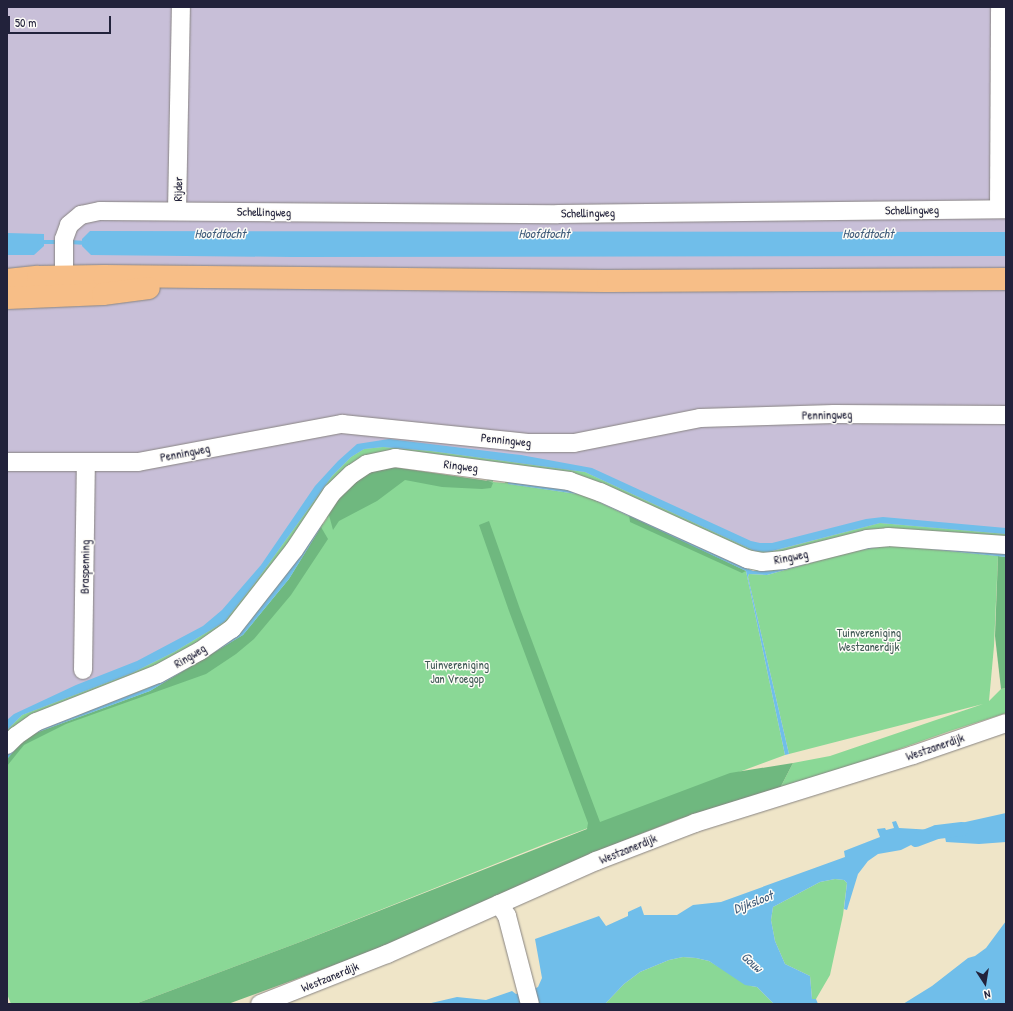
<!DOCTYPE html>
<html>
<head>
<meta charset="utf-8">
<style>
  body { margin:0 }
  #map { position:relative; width:1013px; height:1011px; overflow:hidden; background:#efe5c8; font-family:"Patrick Hand",sans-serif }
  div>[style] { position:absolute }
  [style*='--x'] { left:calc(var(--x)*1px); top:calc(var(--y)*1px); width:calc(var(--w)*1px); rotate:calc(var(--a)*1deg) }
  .industrial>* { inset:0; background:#c8bfd8 }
  .green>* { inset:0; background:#8ad896 }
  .forest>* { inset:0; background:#6fb87f }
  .water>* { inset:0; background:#70beea }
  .stream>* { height:4px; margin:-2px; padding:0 2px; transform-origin:2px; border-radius:2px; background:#70beea }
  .canal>* { height:14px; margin:-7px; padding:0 7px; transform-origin:7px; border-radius:7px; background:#70beea }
  .roads { filter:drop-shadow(0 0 1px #888482) drop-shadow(0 0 1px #888482) }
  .minor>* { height:18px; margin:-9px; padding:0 9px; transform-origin:9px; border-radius:9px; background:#fff }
  .major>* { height:22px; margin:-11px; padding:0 11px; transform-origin:11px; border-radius:11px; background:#f7be87 }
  span { translate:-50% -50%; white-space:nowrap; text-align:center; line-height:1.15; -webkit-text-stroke:3px #fdfcf7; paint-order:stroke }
  .street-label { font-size:12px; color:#22223b }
  .park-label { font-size:12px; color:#415956 }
  .water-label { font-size:13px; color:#3d5978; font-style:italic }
  .frame { position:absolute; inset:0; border:8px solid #22223b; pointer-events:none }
  .north { position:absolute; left:965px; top:963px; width:40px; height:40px; -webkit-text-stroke:3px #fdfcf7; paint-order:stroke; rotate:168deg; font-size:11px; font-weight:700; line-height:16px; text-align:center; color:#22223b }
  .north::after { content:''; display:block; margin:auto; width:14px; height:18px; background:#22223b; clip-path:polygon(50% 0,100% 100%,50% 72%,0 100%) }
  .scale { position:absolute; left:8px; top:16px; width:103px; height:18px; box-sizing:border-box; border:2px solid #22223b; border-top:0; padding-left:5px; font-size:12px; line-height:14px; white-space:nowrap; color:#22223b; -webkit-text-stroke:3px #fdfcf7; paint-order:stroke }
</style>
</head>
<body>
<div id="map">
  <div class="industrial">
    <i style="clip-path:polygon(7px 7px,1006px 7px,1006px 541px,755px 556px,604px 491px,368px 456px,223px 631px,7px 748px)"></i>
  </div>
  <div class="green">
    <i style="clip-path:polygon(383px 447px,431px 451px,585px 472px,755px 551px,773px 551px,880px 523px,1006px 534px,1006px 541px,894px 533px,765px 559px,607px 491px,368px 460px,215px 637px,7px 740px,7px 730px,22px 715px,132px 673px,174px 652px,224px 622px,254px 584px,332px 476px,351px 457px,364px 449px)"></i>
    <i style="clip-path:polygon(evenodd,404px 463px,494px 475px,493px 482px,505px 483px,507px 476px,578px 487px,740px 561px,764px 566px,786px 564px,867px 542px,895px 540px,1006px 548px,1006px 552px,931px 545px,881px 543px,848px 550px,772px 572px,760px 572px,744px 567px,590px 495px,562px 488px,509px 480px,509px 484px,584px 495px,746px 571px,785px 755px,545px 844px,300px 942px,135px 1004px,11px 1004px,7px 994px,7px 759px,24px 740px,33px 734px,150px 691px,243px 635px,289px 579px,321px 527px,317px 526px,291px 568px,255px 616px,240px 633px,233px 638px,148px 688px,40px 728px,23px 738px,7px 755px,7px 751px,19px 738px,39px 725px,141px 686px,168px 674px,222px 641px,246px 618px,318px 521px,323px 524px,327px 518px,323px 514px,342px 488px,353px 477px,368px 468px,386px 464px,404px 463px,386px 465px,397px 465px,490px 478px,486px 481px,392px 467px,380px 468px,368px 471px,349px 486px,328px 513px,328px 511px,339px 494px,358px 475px,371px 468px,386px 465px)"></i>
    <i style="clip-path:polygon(891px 545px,998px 556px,994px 646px,989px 701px,1001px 689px,1006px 688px,1006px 713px,950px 731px,778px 792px,793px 763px,830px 756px,983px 704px,789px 754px,748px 577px,749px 574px,767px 575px,849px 552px)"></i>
    <i style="clip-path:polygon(835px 879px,844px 880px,847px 883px,843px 915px,830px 975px,816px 999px,812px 999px,810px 976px,785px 964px,775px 941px,771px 920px,773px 907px,820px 882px)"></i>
    <i style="clip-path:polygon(683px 957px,696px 958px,709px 961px,751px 986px,757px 987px,774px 1004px,605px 1004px,624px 984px,640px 972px,669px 960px)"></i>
  </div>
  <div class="forest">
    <i style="clip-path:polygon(392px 467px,488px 481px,493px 483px,491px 488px,482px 489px,442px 487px,405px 480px,377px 501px,339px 521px,333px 530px,329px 515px,338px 500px,368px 471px)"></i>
    <i style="clip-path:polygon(629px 515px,746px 571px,742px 573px,630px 522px)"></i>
    <i style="clip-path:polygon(489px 521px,520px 609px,600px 822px,730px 773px,793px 763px,778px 792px,679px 819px,623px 841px,389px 945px,228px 1004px,135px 1004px,300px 942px,587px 829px,588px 823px,509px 611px,479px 525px)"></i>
    <i style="clip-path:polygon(321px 527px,328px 539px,291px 595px,254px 639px,236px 654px,206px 674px,66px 724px,24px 745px,7px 766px,7px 759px,24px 740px,33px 734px,150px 691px,243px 635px,289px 579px)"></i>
    <i style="clip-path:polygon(998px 556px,1006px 557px,1006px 688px,1001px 689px,995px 636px)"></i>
  </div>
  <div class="water">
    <i style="clip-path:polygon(90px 231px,1006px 232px,1006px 256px,293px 257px,91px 255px,82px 246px,82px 239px)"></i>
    <i style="clip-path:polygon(7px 233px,44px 234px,44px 246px,34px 255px,7px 255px)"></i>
    <i style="clip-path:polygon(389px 439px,521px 455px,592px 468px,751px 541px,760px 543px,772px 543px,866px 519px,883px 517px,1006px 528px,1006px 534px,880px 523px,768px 552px,755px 551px,585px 472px,431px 451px,383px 447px,364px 449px,351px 457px,332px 476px,254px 584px,224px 622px,174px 652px,132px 673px,22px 715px,7px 730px,7px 720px,14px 714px,76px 685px,137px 661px,203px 626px,222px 610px,261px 565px,315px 486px,338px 461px,357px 444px)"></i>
    <i style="clip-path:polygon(508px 481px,584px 492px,753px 571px,772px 571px,881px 543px,1006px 552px,1006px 557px,891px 545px,849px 552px,767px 575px,749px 574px,748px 577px,789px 754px,785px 755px,746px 571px,584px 495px,508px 484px)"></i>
    <i style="clip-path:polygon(319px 525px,321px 527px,289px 579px,243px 635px,150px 691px,33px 734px,24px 740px,7px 759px,8px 754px,31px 732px,148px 688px,233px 638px,240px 633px,254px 616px,291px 568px)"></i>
    <i style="clip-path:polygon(1006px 813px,1006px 842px,979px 844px,946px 842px,943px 827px)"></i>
    <i style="clip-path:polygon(896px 821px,899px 828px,933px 830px,935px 838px,929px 839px,927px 842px,917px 842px,901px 850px,878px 854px,868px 861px,858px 874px,847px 910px,844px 909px,847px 883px,844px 880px,835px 879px,820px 882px,773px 907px,771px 920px,775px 941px,785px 964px,810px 976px,812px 999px,816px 999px,818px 1004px,774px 1004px,757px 987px,745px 985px,709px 961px,696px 958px,683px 957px,669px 960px,640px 972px,624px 984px,605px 1004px,427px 1004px,457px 997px,486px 1000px,512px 991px,516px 994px,532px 990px,538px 987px,542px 978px,535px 939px,599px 916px,606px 926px,628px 916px,628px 912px,641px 906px,644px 915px,677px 915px,693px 905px,721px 902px,845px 857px,844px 851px,880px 837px,877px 829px,885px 828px,886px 830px,894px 828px,892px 822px)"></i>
    <i style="clip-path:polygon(1006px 921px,1006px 1004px,903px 1004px,932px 986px,968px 958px,975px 956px,986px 948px)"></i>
  </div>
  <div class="stream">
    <i style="--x:39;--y:242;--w:22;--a:0"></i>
    <i style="--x:69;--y:242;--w:18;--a:3"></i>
  </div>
  <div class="canal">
    <i style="--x:916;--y:840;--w:22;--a:-21"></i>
    <i style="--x:937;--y:832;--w:25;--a:-7"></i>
  </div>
  <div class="roads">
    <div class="minor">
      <i style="--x:999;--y:209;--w:202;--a:-89.7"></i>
      <i style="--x:177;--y:211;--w:204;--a:-88.9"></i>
      <i style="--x:64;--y:290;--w:51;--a:-90"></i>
      <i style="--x:64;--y:239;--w:15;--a:-70"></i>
      <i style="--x:69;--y:225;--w:16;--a:-40"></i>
      <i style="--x:81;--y:215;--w:19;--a:-12"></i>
      <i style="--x:100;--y:211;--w:458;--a:0.4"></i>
      <i style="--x:558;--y:214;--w:448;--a:-0.6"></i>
      <i style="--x:7;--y:462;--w:131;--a:0"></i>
      <i style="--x:138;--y:462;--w:208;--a:-10.6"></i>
      <i style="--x:342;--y:424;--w:189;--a:5.8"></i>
      <i style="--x:530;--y:443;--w:44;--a:0"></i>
      <i style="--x:574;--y:443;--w:128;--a:-11.2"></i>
      <i style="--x:700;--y:418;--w:134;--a:-1.7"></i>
      <i style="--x:834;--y:414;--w:172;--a:0.3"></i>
      <i style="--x:83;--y:670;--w:207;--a:-89.2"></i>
      <i style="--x:7;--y:745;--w:13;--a:-45"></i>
      <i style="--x:16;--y:736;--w:24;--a:-35"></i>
      <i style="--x:36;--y:722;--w:131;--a:-21.5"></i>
      <i style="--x:158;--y:674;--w:48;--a:-28.7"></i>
      <i style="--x:200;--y:651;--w:39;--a:-35"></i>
      <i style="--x:232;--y:629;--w:100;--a:-51.9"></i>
      <i style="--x:294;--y:550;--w:69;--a:-56.3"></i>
      <i style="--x:332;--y:493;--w:28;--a:-44"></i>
      <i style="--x:352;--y:474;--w:18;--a:-34"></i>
      <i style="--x:367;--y:464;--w:29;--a:-12"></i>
      <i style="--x:395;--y:458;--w:176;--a:7.5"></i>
      <i style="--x:569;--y:481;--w:33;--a:20"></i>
      <i style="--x:600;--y:492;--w:162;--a:24.5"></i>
      <i style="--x:747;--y:559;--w:15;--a:11"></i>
      <i style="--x:762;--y:562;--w:22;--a:-5"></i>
      <i style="--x:784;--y:560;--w:86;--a:-14.2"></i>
      <i style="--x:867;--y:539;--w:21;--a:-5"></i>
      <i style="--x:888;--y:537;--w:118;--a:3.9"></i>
      <i style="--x:499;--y:904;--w:14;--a:56"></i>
      <i style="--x:507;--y:916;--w:91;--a:75.4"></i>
      <i style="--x:260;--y:1004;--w:136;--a:-21.5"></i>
      <i style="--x:387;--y:954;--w:229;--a:-24"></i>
      <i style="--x:596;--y:861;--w:106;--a:-21"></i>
      <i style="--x:695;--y:823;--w:228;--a:-17.3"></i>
      <i style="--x:913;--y:755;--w:98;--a:-19"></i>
    </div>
    <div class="major">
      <i style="--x:7;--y:280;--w:31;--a:-6"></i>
      <i style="--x:38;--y:277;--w:66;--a:-0.9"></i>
      <i style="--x:104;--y:276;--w:504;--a:0.57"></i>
      <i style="--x:608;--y:281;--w:398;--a:-0.3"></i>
      <i style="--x:7;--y:298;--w:96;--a:-2.4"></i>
      <i style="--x:103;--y:294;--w:46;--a:-7.4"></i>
    </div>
  </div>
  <div class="street-label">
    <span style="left:178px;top:189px;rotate:-89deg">Rijder</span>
    <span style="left:912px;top:210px;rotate:-1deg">Schellingweg</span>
    <span style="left:264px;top:212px;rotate:1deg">Schellingweg</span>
    <span style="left:588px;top:213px;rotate:-1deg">Schellingweg</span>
    <span style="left:827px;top:415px;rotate:-1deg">Penningweg</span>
    <span style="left:506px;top:440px;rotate:6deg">Penningweg</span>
    <span style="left:185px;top:453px;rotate:-11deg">Penningweg</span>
    <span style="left:461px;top:466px;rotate:7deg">Ringweg</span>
    <span style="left:791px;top:557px;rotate:-11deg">Ringweg</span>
    <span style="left:85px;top:567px;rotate:-89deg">Braspenning</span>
    <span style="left:190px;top:656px;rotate:-31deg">Ringweg</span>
    <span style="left:935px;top:747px;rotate:-19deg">Westzanerdijk</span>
    <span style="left:628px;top:849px;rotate:-22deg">Westzanerdijk</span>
    <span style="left:330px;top:977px;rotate:-22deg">Westzanerdijk</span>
  </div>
  <div class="park-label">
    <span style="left:869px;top:640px">Tuinvereniging<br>Westzanerdijk</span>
    <span style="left:457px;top:672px">Tuinvereniging<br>Jan Vroegop</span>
  </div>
  <div class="water-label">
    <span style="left:220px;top:233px">Hoofdtocht</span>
    <span style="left:544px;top:233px">Hoofdtocht</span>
    <span style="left:868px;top:233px">Hoofdtocht</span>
    <span style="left:753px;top:902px;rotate:-21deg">Dijksloot</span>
    <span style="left:752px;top:962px;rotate:42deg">Gouw</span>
  </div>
  <div class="frame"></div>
  <div class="north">N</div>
  <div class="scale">50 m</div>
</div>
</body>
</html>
